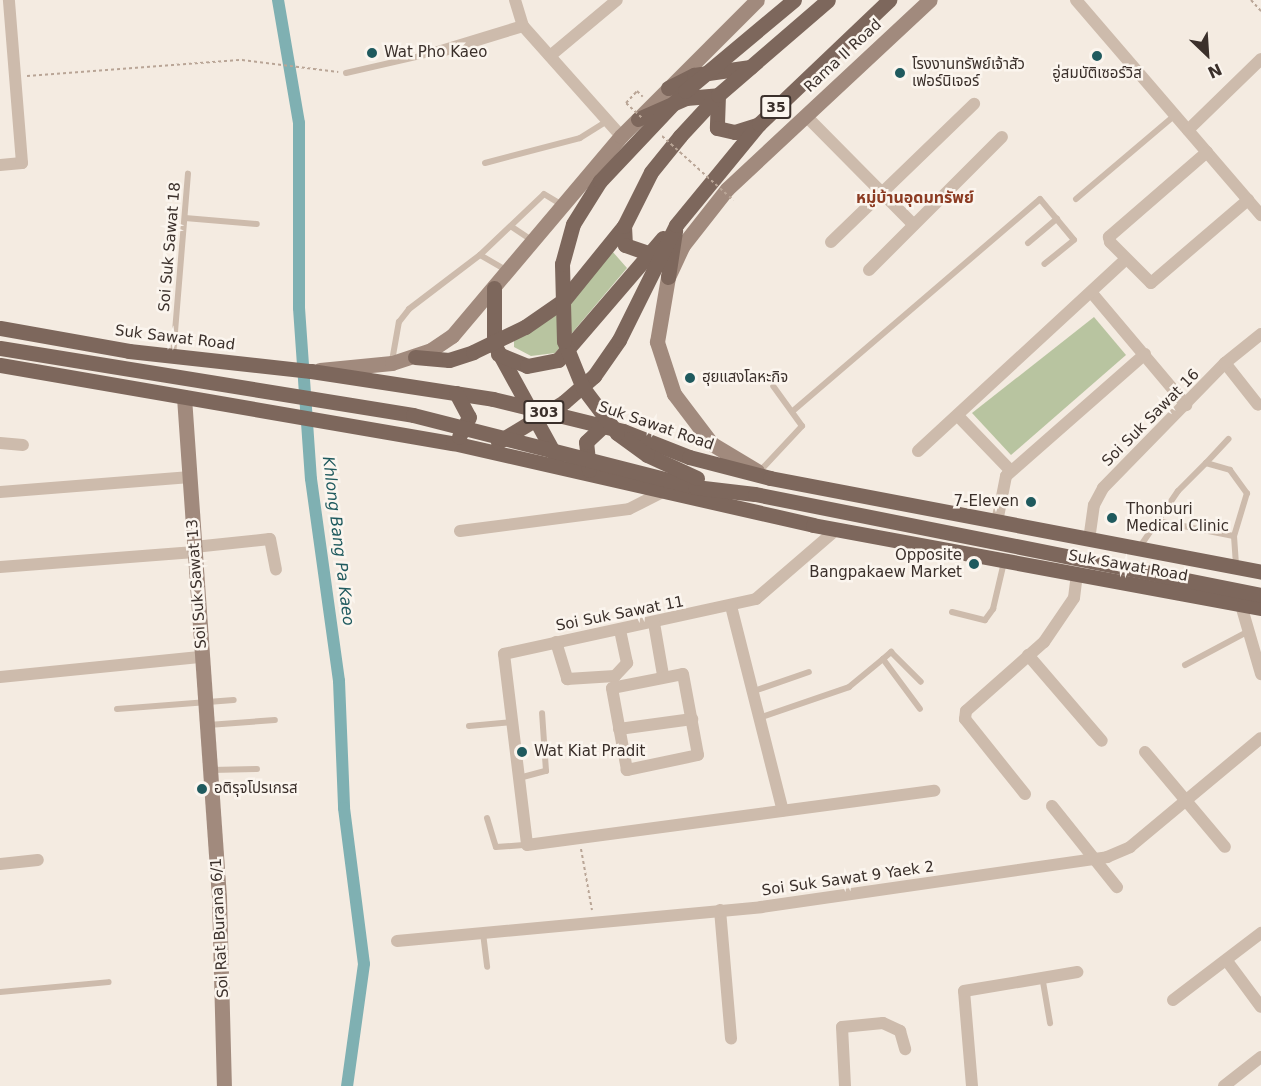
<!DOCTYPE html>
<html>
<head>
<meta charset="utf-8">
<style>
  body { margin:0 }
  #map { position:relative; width:1261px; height:1086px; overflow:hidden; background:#f4ebe1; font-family:"DejaVu Sans","Noto Sans Thai",sans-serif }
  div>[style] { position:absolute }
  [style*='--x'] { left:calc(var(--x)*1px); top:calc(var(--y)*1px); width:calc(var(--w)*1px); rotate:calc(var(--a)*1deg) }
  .green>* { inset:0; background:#b8c4a0 }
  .canal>* { height:12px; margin:-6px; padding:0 6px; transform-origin:6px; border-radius:6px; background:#7fb0b2 }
  .path>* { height:2px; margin-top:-1px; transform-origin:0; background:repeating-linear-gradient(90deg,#b9a596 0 3px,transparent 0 6px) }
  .lane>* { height:6px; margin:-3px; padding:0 3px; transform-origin:3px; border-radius:3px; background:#cdbbac }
  .street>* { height:12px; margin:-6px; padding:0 6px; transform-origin:6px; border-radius:6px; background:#cdbbac }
  .secondary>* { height:15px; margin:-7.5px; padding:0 7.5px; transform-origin:7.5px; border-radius:7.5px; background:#a18a7d }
  .primary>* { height:15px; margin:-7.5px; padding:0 7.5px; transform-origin:7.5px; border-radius:7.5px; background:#7d675c }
  .path-bridge>* { height:2px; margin-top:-1px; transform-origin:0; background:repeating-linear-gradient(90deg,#b9a596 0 3px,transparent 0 6px) }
  .primary-bridge>* { height:15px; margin:-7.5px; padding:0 7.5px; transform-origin:7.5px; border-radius:7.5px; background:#7d675c }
  .dots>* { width:16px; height:16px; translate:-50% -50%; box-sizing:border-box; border:3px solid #fbf5ee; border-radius:50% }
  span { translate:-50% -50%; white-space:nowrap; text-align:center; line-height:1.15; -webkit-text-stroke:5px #fbf5ee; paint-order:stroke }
  .shield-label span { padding:2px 4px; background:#fbf5ee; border:2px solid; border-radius:4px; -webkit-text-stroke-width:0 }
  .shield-label { font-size:14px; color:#3b302b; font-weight:700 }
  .poi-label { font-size:15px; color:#3b302b }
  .left { translate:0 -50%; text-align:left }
  .right { translate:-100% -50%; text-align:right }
  .street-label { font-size:15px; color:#3b302b }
  .neighbourhood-label { font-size:16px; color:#8c3b22; font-weight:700 }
  .water-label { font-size:16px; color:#1f5a5e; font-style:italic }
  .north { position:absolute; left:1177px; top:24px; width:60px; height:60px; -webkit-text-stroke:4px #fbf5ee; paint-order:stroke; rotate:155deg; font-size:16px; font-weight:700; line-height:24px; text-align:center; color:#3b302b }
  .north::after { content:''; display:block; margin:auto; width:21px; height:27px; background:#3b302b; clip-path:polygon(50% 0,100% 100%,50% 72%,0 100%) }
</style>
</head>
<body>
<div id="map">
  <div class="green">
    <i style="clip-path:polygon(612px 251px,627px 268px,555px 353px,531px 356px,514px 347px,514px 341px,567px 307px)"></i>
    <i style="clip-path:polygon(1094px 317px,1126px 355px,1011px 455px,972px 413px)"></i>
  </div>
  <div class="canal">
    <i style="--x:278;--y:0;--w:125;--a:80.3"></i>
    <i style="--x:299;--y:123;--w:185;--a:90"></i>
    <i style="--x:299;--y:308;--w:171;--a:86"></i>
    <i style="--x:311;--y:479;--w:204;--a:82.1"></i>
    <i style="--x:339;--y:681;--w:127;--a:87.7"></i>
    <i style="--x:344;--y:808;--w:157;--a:82.7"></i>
    <i style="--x:364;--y:964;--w:123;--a:97.9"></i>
  </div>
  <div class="path">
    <i style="--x:1251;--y:0;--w:15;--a:48"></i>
    <i style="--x:27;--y:76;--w:216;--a:-4.3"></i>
    <i style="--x:242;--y:60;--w:97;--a:7.1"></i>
    <i style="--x:626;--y:103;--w:16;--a:-47"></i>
    <i style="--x:637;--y:91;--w:8;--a:45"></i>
    <i style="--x:581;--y:849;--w:62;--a:79.8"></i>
  </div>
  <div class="lane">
    <i style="--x:346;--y:73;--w:94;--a:-12.9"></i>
    <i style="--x:485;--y:163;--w:98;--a:-14.7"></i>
    <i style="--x:580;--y:138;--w:32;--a:-32"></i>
    <i style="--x:1076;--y:199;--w:130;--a:-40.3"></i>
    <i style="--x:185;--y:218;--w:72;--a:4.8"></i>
    <i style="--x:512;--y:227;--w:23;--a:34"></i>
    <i style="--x:1028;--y:243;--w:38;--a:-40"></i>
    <i style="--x:480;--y:255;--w:30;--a:30"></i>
    <i style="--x:173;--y:356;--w:183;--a:-85.3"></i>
    <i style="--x:392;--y:361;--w:40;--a:-80"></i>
    <i style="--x:399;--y:322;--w:16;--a:-52"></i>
    <i style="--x:409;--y:309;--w:89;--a:-37.3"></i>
    <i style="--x:480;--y:255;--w:88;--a:-43.6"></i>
    <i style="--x:544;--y:194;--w:21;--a:31"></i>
    <i style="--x:794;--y:410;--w:324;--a:-40.6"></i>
    <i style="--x:1040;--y:199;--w:53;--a:50.3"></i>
    <i style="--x:1074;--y:240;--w:38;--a:141"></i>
    <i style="--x:1206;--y:463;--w:33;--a:-47"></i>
    <i style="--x:759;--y:472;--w:63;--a:-46.9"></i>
    <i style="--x:802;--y:426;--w:49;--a:-125.9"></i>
    <i style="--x:1158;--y:521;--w:77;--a:11.2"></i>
    <i style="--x:1139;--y:548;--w:69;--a:-55.6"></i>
    <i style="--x:1178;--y:491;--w:40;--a:-45"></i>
    <i style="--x:1206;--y:463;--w:25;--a:16"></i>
    <i style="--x:1230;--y:470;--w:29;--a:54"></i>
    <i style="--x:1247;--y:493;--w:45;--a:106.8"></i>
    <i style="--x:1234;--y:536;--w:31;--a:86"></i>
    <i style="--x:952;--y:612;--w:34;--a:14"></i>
    <i style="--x:985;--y:620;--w:14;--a:-54"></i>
    <i style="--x:993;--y:609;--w:48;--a:-76.8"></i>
    <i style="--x:883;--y:659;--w:11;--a:-41"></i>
    <i style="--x:891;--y:652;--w:42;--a:45"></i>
    <i style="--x:1185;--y:665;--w:72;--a:-28"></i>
    <i style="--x:754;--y:691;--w:58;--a:-19.1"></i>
    <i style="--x:117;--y:709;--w:117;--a:-4.4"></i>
    <i style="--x:762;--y:717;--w:92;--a:-19"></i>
    <i style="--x:849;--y:687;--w:44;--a:-39.5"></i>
    <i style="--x:883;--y:659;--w:62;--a:53.5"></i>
    <i style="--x:208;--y:725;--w:67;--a:-4.3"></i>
    <i style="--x:469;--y:726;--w:43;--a:-5.3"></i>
    <i style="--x:211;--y:770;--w:46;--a:-1.2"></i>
    <i style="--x:519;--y:778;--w:28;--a:-15"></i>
    <i style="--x:546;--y:771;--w:58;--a:-93.9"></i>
    <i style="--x:487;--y:818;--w:30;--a:73"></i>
    <i style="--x:496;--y:847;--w:31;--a:-4"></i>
    <i style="--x:483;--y:933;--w:34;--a:83"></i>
    <i style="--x:1042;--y:976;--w:48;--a:80.3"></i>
    <i style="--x:0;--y:992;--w:109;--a:-5.2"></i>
  </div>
  <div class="street">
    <i style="--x:515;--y:0;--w:27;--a:73"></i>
    <i style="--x:523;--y:26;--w:147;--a:48.3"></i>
    <i style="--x:1076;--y:0;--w:284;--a:49.3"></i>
    <i style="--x:438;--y:52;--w:89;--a:-17"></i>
    <i style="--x:550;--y:56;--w:87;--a:-39.9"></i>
    <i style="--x:806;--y:116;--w:153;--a:45.3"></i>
    <i style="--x:1188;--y:130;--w:102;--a:-44.2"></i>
    <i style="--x:1207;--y:152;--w:130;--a:139.1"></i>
    <i style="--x:1109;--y:237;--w:5;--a:79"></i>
    <i style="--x:1110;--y:242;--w:58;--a:45"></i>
    <i style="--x:1151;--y:283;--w:128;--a:-40.6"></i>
    <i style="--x:0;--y:165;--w:22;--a:-5"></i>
    <i style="--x:22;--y:163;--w:164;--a:-94.6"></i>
    <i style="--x:831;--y:242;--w:199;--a:-44"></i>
    <i style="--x:869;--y:270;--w:188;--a:-45"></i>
    <i style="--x:1091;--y:292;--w:148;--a:49.9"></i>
    <i style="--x:1225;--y:363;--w:53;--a:51.8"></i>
    <i style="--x:958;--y:416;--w:76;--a:46.1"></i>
    <i style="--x:0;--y:443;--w:23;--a:5"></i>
    <i style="--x:918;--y:451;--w:282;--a:-42.7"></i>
    <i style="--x:0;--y:492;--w:191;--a:-4.5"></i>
    <i style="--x:997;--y:522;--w:47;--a:-78.9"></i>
    <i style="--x:1006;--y:476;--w:185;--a:-41.3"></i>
    <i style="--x:837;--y:529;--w:107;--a:139.2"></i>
    <i style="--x:756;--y:599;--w:258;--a:167.7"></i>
    <i style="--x:504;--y:654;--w:192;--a:83.1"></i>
    <i style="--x:527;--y:845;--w:411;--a:-7.6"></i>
    <i style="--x:460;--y:531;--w:170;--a:-7.4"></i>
    <i style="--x:629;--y:509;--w:35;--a:-27"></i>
    <i style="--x:1089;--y:540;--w:35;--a:-82"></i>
    <i style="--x:1094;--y:505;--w:19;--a:-62"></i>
    <i style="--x:1103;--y:488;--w:175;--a:-45.7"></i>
    <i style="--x:1225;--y:363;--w:46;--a:-38.9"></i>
    <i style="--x:194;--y:547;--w:76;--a:-6"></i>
    <i style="--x:270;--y:539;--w:31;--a:79"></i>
    <i style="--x:0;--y:567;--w:195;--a:-4.4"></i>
    <i style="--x:1241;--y:605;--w:72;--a:73.8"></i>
    <i style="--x:731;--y:606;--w:211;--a:75.8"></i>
    <i style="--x:654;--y:623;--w:53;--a:80.2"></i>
    <i style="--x:556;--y:642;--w:39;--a:73"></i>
    <i style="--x:567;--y:679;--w:48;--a:-3.6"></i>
    <i style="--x:615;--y:676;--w:18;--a:-47"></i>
    <i style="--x:627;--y:663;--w:33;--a:-102"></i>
    <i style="--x:1028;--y:655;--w:113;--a:49.3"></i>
    <i style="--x:683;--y:674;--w:82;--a:79.5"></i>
    <i style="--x:698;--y:755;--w:73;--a:168.1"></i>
    <i style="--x:627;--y:770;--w:83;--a:-100.4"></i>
    <i style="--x:612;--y:688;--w:72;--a:-11.2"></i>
    <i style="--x:0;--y:677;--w:203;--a:-5.7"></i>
    <i style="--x:619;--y:729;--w:74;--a:-7.8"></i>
    <i style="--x:1145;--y:752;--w:124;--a:49.9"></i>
    <i style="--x:1025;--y:794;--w:96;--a:-128.7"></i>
    <i style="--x:965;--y:719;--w:8;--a:-83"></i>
    <i style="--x:966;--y:711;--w:104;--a:-41.5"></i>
    <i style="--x:1044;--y:642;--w:53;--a:-55.7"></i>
    <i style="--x:1074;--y:598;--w:23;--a:-83"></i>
    <i style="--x:1052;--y:806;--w:104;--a:51.3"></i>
    <i style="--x:0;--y:864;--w:38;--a:-6"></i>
    <i style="--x:720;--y:910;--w:129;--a:85.1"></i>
    <i style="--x:397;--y:941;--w:366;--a:-5.3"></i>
    <i style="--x:761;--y:907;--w:350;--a:-8.2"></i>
    <i style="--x:1107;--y:857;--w:25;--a:-23"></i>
    <i style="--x:1130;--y:847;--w:170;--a:-39.8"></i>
    <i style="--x:1227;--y:961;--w:57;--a:53.5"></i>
    <i style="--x:1173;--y:1000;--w:111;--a:-37.3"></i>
    <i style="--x:845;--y:1086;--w:59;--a:-92.9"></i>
    <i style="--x:842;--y:1027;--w:41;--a:-5.6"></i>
    <i style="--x:883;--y:1023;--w:19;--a:25"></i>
    <i style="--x:900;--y:1031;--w:19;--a:74"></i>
    <i style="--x:972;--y:1086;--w:95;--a:-94.8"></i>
    <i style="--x:964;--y:991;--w:115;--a:-9.5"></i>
    <i style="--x:1224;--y:1086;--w:47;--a:-38.1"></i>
  </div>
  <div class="secondary">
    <i style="--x:320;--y:370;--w:72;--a:-5.6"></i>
    <i style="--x:392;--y:363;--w:41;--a:-18.4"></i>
    <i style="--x:431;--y:350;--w:25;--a:-34"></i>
    <i style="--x:452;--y:336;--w:262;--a:-49.8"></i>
    <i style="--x:621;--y:136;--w:192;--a:-45"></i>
    <i style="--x:184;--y:397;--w:502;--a:86"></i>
    <i style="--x:219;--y:898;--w:188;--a:88.5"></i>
    <i style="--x:757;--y:471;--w:52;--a:-149"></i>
    <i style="--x:712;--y:444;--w:63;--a:-127.2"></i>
    <i style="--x:674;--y:394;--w:55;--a:-108.1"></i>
    <i style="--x:657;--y:342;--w:66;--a:-80.4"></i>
    <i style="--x:668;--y:277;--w:35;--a:-65"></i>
    <i style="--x:683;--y:245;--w:71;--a:-51.8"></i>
    <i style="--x:727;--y:189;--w:277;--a:-43"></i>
  </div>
  <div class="primary">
    <i style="--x:668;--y:88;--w:29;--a:-27"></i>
    <i style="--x:694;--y:75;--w:57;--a:-8.1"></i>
    <i style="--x:638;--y:119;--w:52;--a:-23.6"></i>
    <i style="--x:686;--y:98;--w:32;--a:-5"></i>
    <i style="--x:718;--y:95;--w:33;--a:92"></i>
    <i style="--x:717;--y:128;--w:18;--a:13"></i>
    <i style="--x:735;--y:132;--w:25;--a:-18"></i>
    <i style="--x:624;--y:226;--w:19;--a:87"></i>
    <i style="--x:625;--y:245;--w:24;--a:19"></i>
    <i style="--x:668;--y:277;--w:47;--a:-81.3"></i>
    <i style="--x:494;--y:288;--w:56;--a:90"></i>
    <i style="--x:494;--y:344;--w:129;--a:61.2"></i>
    <i style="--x:0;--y:328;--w:131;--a:10.1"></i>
    <i style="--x:129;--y:351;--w:183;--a:6.3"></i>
    <i style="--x:311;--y:371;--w:184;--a:8.7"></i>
    <i style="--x:493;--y:399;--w:134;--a:13.8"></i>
    <i style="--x:623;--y:431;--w:71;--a:21.5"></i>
    <i style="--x:689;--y:457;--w:84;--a:14.5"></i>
    <i style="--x:770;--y:478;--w:500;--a:10.8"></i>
    <i style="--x:498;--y:354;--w:31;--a:22"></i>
    <i style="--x:527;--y:366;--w:32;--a:-11"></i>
    <i style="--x:558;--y:360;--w:161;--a:-49.3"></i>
    <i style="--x:415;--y:357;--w:34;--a:5"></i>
    <i style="--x:449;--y:360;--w:25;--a:-18"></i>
    <i style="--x:473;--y:352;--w:58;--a:-25.7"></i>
    <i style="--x:525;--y:327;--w:47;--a:-34.7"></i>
    <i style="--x:564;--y:300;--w:95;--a:-51"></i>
    <i style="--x:624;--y:226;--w:60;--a:-63.4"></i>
    <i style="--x:651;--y:172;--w:46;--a:-51.1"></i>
    <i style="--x:680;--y:136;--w:56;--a:-47.2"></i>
    <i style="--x:718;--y:95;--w:145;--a:-40.8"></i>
    <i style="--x:0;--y:365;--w:460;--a:9.8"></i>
    <i style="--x:453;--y:443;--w:369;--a:12.8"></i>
    <i style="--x:813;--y:525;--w:456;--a:10.5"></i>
    <i style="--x:456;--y:393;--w:27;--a:62"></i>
    <i style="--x:469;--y:417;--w:22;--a:117"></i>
    <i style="--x:498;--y:442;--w:77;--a:-31.2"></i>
    <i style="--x:564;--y:402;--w:40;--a:-41"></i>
    <i style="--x:594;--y:376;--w:44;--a:-55.2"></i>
    <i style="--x:619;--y:340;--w:128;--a:-63.6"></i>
    <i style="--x:676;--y:225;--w:131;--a:-50.6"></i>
    <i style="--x:759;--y:124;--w:180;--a:-43.6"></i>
    <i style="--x:589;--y:470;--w:28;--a:-96"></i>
    <i style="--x:586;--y:442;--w:23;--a:-43"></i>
  </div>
  <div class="path-bridge">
    <i style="--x:626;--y:103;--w:22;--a:43"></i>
    <i style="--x:662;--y:136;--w:96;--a:42"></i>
  </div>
  <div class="primary-bridge">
    <i style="--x:0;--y:348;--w:418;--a:9.2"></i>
    <i style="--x:413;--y:415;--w:291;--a:14.3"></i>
    <i style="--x:695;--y:487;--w:60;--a:6.7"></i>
    <i style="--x:755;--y:494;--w:516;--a:11.29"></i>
    <i style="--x:697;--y:478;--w:55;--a:-155.3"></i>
    <i style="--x:647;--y:455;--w:37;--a:-144"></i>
    <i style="--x:617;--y:433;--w:56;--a:-127.1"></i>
    <i style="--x:583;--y:388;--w:51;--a:-112"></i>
    <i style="--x:564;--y:341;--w:77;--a:-91.5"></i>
    <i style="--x:562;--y:264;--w:41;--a:-74.6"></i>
    <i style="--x:573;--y:224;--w:51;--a:-57.9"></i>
    <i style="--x:600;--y:181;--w:124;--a:-46.6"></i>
    <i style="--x:685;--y:91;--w:142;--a:-39.9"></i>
  </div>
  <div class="dots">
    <i style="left:372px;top:53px;background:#1f5a5e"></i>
    <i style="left:1097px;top:56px;background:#1f5a5e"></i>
    <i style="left:900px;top:73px;background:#1f5a5e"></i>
    <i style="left:690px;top:378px;background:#1f5a5e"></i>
    <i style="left:1031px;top:502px;background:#1f5a5e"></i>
    <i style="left:1112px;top:518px;background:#1f5a5e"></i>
    <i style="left:974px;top:564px;background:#1f5a5e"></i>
    <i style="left:522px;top:752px;background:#1f5a5e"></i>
    <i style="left:202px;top:789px;background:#1f5a5e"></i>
  </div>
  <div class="shield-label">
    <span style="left:776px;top:107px">35</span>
    <span style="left:544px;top:412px">303</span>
  </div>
  <div class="poi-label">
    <span class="left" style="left:384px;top:53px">Wat Pho Kaeo</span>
    <span class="left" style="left:912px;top:73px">โรงงานทรัพย์เจ้าสัว<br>เฟอร์นิเจอร์</span>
    <span style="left:1097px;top:74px">อู่สมบัติเซอร์วิส</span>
    <span class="left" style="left:702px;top:378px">ฮุยแสงโลหะกิจ</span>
    <span class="right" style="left:1019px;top:502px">7-Eleven</span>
    <span class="left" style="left:1126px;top:518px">Thonburi<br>Medical Clinic</span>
    <span class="right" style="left:962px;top:564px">Opposite<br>Bangpakaew Market</span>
    <span class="left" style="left:534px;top:752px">Wat Kiat Pradit</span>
    <span class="left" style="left:214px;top:789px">อติรุจโปรเกรส</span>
  </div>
  <div class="street-label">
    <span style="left:843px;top:56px;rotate:-43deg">Rama II Road</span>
    <span style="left:170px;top:247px;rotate:-85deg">Soi Suk Sawat 18</span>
    <span style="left:175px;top:338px;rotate:7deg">Suk Sawat Road</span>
    <span style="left:1151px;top:418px;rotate:-45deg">Soi Suk Sawat 16</span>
    <span style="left:656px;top:426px;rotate:19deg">Suk Sawat Road</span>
    <span style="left:1128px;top:566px;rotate:10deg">Suk Sawat Road</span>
    <span style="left:197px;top:584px;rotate:-94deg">Soi Suk Sawat 13</span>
    <span style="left:620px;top:614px;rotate:-11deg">Soi Suk Sawat 11</span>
    <span style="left:848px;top:879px;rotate:-8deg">Soi Suk Sawat 9 Yaek 2</span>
    <span style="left:220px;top:928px;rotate:-93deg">Soi Rat Burana 6/1</span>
  </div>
  <div class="neighbourhood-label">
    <span style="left:915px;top:198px">หมู่บ้านอุดมทรัพย์</span>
  </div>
  <div class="water-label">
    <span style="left:338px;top:541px;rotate:83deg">Khlong Bang Pa Kaeo</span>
  </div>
  <div class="north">N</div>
</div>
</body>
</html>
